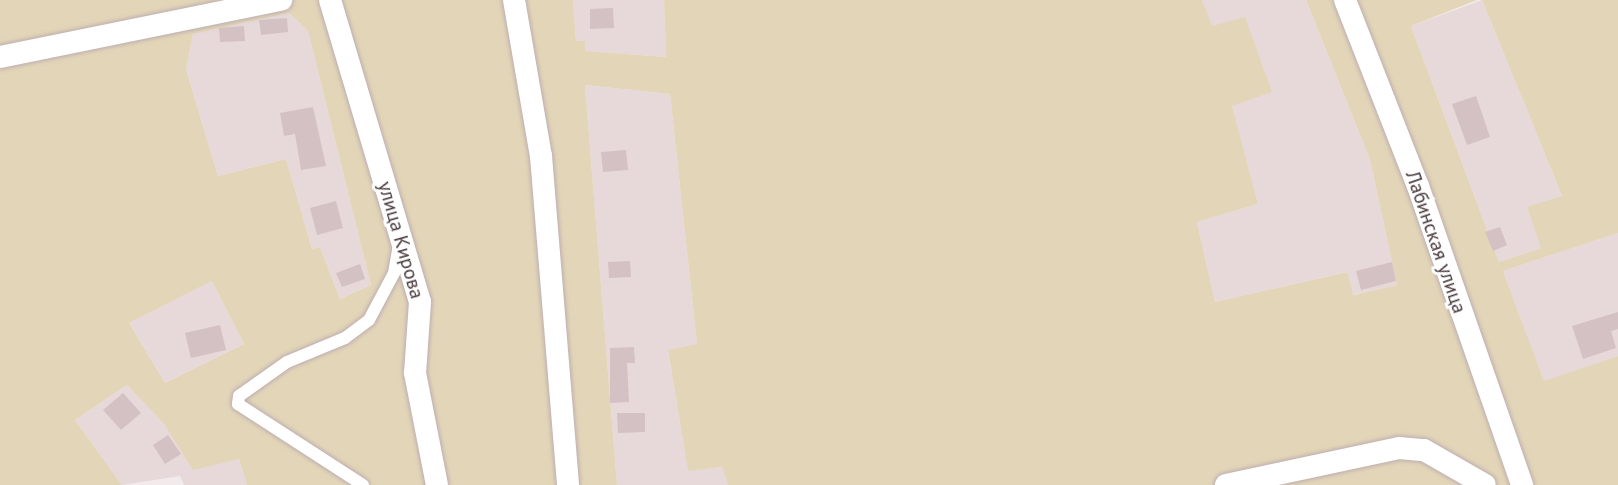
<!DOCTYPE html>
<html>
<head>
<meta charset="utf-8">
<style>
  body { margin:0 }
  #map { position:relative; width:1618px; height:485px; overflow:hidden; background:#f3eaeb; font-family:"PT Sans",sans-serif }
  div>[style] { position:absolute }
  [style*='--x'] { left:calc(var(--x)*1px); top:calc(var(--y)*1px); width:calc(var(--w)*1px); rotate:calc(var(--a)*1deg) }
  .residential>* { inset:0; background:#e7d9da }
  .green>* { inset:0; background:#e3d6b8 }
  .building>* { inset:0; background:#d4c1c3 }
  .roads { filter:drop-shadow(0 0 2px #beaeaf) drop-shadow(0 0 2px #beaeaf) }
  .lane>* { height:12px; margin:-6px; padding:0 6px; transform-origin:6px; border-radius:6px; background:#fff }
  .street>* { height:22px; margin:-11px; padding:0 11px; transform-origin:11px; border-radius:11px; background:#fff }
  span { translate:-50% -50%; white-space:nowrap; text-align:center; line-height:1.15; -webkit-text-stroke:6px #fff; paint-order:stroke }
  .street-label { font-size:20px; color:#47393b }
</style>
</head>
<body>
<div id="map">
  <div class="residential">
    <i style="clip-path:polygon(573px 0,664px 0,666px 57px,585px 51px,576px 41px)"></i>
    <i style="clip-path:polygon(1202px 0,1306px 0,1370px 160px,1397px 285px,1352px 295px,1346px 272px,1215px 302px,1197px 222px,1258px 204px)"></i>
    <i style="clip-path:polygon(1482px 0,1562px 196px,1541px 248px,1499px 262px,1411px 26px)"></i>
    <i style="clip-path:polygon(289px 13px,308px 31px,371px 285px,340px 299px,320px 247px,312px 249px,286px 159px,218px 176px,186px 69px,193px 34px)"></i>
    <i style="clip-path:polygon(585px 85px,670px 94px,697px 344px,668px 351px,688px 470px,723px 467px,728px 485px,617px 485px)"></i>
    <i style="clip-path:polygon(1618px 233px,1618px 356px,1544px 382px,1503px 271px)"></i>
    <i style="clip-path:polygon(212px 281px,244px 344px,165px 383px,129px 323px)"></i>
    <i style="clip-path:polygon(127px 385px,164px 424px,193px 469px,239px 459px,247px 485px,184px 485px,180px 476px,122px 485px,75px 420px)"></i>
  </div>
  <div class="green">
    <i style="clip-path:polygon(evenodd,0 0,326px 0,415px 304px,432px 485px,247px 485px,239px 459px,193px 470px,164px 424px,127px 385px,75px 420px,122px 485px,0 485px,0 0,289px 13px,308px 31px,371px 285px,340px 299px,320px 247px,312px 249px,286px 159px,218px 176px,186px 69px,193px 34px,289px 13px,0 0,212px 281px,244px 344px,165px 383px,129px 323px,212px 281px)"></i>
    <i style="clip-path:polygon(340px 0,507px 0,540px 200px,564px 485px,440px 485px,418px 370px,423px 302px)"></i>
    <i style="clip-path:polygon(523px 0,573px 0,576px 41px,585px 41px,585px 51px,666px 57px,664px 0,1202px 0,1212px 26px,1245px 17px,1272px 92px,1232px 106px,1258px 204px,1197px 222px,1215px 302px,1347px 272px,1353px 295px,1397px 285px,1370px 160px,1306px 0,1340px 0,1517px 485px,1496px 485px,1423px 446px,1300px 463px,1214px 485px,728px 485px,722px 467px,688px 471px,668px 350px,697px 344px,670px 94px,585px 85px,617px 485px,578px 485px)"></i>
    <i style="clip-path:polygon(1352px 0,1477px 0,1411px 26px,1499px 262px,1541px 248px,1527px 207px,1562px 196px,1482px 0,1618px 0,1618px 233px,1503px 271px,1544px 381px,1618px 356px,1618px 485px,1528px 485px)"></i>
    <i style="clip-path:polygon(1399px 451px,1477px 485px,1244px 485px)"></i>
  </div>
  <div class="building">
    <i style="clip-path:polygon(613px 8px,614px 28px,590px 29px,590px 9px)"></i>
    <i style="clip-path:polygon(287px 18px,288px 32px,261px 35px,259px 20px)"></i>
    <i style="clip-path:polygon(244px 26px,245px 41px,220px 42px,219px 28px)"></i>
    <i style="clip-path:polygon(1476px 96px,1490px 137px,1467px 145px,1452px 104px)"></i>
    <i style="clip-path:polygon(313px 107px,326px 166px,301px 170px,295px 134px,284px 136px,280px 113px)"></i>
    <i style="clip-path:polygon(626px 150px,628px 170px,603px 172px,601px 152px)"></i>
    <i style="clip-path:polygon(336px 201px,343px 228px,317px 235px,310px 208px)"></i>
    <i style="clip-path:polygon(1500px 227px,1507px 245px,1493px 251px,1485px 232px)"></i>
    <i style="clip-path:polygon(630px 261px,631px 277px,609px 278px,608px 262px)"></i>
    <i style="clip-path:polygon(1392px 262px,1396px 281px,1361px 290px,1356px 271px)"></i>
    <i style="clip-path:polygon(360px 264px,365px 279px,342px 287px,336px 273px)"></i>
    <i style="clip-path:polygon(1618px 312px,1618px 329px,1611px 331px,1616px 348px,1583px 359px,1572px 326px)"></i>
    <i style="clip-path:polygon(220px 325px,226px 350px,191px 358px,185px 333px)"></i>
    <i style="clip-path:polygon(634px 347px,635px 363px,627px 363px,629px 402px,610px 403px,610px 348px)"></i>
    <i style="clip-path:polygon(123px 393px,141px 413px,121px 430px,103px 410px)"></i>
    <i style="clip-path:polygon(617px 413px,645px 413px,645px 432px,618px 433px)"></i>
    <i style="clip-path:polygon(168px 435px,181px 454px,165px 464px,153px 445px)"></i>
  </div>
  <div class="roads">
    <div class="lane">
      <i style="--x:363;--y:485;--w:149;--a:-147.1"></i>
      <i style="--x:238;--y:404;--w:8;--a:-83"></i>
      <i style="--x:239;--y:396;--w:59;--a:-35.3"></i>
      <i style="--x:287;--y:362;--w:63;--a:-22.5"></i>
      <i style="--x:345;--y:338;--w:30;--a:-37"></i>
      <i style="--x:369;--y:320;--w:53;--a:-62"></i>
      <i style="--x:394;--y:273;--w:27;--a:-80"></i>
    </div>
    <div class="street">
      <i style="--x:330;--y:0;--w:315;--a:73.4"></i>
      <i style="--x:420;--y:302;--w:71;--a:94"></i>
      <i style="--x:415;--y:373;--w:114;--a:78.9"></i>
      <i style="--x:514;--y:0;--w:158;--a:80.2"></i>
      <i style="--x:541;--y:156;--w:330;--a:85.3"></i>
      <i style="--x:1345;--y:0;--w:200;--a:68.6"></i>
      <i style="--x:1418;--y:186;--w:317;--a:70.8"></i>
      <i style="--x:0;--y:57;--w:287;--a:-11.5"></i>
      <i style="--x:1226;--y:485;--w:177;--a:-12.1"></i>
      <i style="--x:1399;--y:448;--w:25;--a:5"></i>
      <i style="--x:1424;--y:450;--w:70;--a:29.8"></i>
    </div>
  </div>
  <div class="street-label">
    <span style="left:401px;top:240px;rotate:74deg">улица Кирова</span>
    <span style="left:1436px;top:242px;rotate:71deg">Лабинская улица</span>
  </div>
</div>
</body>
</html>
